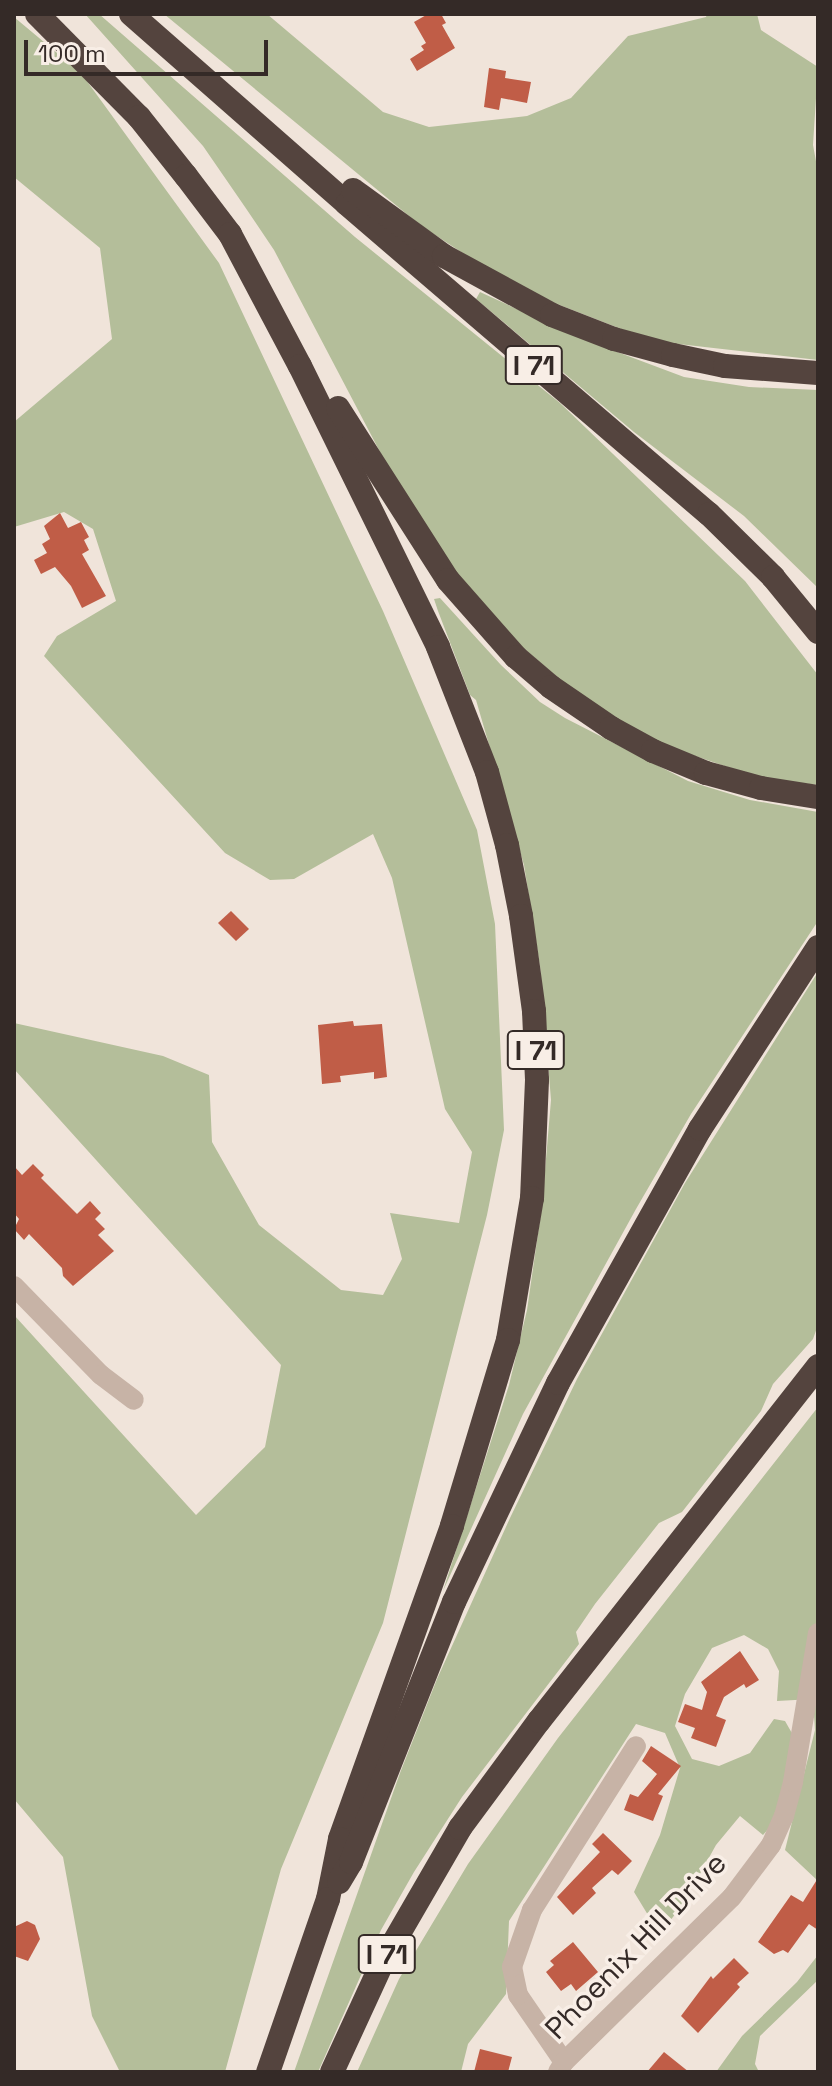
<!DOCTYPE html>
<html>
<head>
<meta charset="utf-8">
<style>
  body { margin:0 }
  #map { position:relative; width:832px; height:2086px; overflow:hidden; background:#f0e4da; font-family:"Space Grotesk",sans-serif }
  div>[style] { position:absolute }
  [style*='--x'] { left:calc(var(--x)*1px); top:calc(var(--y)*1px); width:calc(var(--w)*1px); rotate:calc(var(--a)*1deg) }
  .green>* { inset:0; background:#b4be9a }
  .building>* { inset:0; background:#c05d47 }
  .minor>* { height:20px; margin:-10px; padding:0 10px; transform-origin:10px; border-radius:10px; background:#c7b3a6 }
  .highway>* { height:24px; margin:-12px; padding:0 12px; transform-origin:12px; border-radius:12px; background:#54443e }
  span { translate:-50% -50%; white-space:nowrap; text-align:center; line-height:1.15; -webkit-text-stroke:7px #f8eee6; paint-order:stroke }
  .shield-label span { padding:2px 6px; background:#f8eee6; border:2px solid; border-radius:6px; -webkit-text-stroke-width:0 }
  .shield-label { font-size:28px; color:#342a27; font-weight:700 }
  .street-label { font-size:30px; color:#342a27 }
  .frame { position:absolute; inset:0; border:16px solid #342a27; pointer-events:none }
  .scale { position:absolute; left:24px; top:40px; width:244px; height:36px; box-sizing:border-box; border:4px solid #342a27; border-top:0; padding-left:10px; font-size:24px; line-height:28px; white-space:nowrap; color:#342a27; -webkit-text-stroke:6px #f8eee6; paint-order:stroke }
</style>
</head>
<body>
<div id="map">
  <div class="green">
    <i style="clip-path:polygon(85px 14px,99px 14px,355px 237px,560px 403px,745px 581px,818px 675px,818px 785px,760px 778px,657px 743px,584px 700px,506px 633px,468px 590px,389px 469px,274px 250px,245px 207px,203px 146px)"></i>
    <i style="clip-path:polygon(164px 14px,267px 14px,383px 112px,429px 127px,527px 116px,571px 98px,628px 36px,706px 17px,707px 14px,757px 14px,761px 30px,818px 67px,813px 145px,818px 172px,818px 360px,652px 341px,516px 288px,420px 225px)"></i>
    <i style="clip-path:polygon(14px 17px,81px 73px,219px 263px,383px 611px,477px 830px,495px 924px,504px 1130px,487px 1215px,383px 1623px,281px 1869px,225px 2072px,120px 2072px,92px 2016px,63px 1857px,14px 1799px,14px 1315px,196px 1515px,265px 1447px,281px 1365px,14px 1069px,14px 1023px,163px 1056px,209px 1075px,212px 1142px,259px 1225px,341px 1290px,383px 1295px,402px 1259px,390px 1213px,459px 1223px,472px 1152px,445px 1109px,392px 878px,373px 834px,294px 879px,270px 880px,225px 853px,44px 656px,57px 636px,116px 601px,93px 529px,64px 512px,14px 527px,14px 422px,112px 339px,100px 248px,14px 177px)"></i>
    <i style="clip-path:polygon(480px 292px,580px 338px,684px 377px,749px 387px,818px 390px,818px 588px,744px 516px,634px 432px,476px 299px)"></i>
    <i style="clip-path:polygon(440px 598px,501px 665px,540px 702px,565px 718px,688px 781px,750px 800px,818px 812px,818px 921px,691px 1114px,636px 1209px,523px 1414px,443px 1591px,509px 1385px,527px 1310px,542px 1206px,551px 1100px,540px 966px,524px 865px,476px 700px,470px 695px,438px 611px,434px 599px)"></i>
    <i style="clip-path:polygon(818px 972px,818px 1325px,813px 1339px,773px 1384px,761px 1411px,682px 1512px,659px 1523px,595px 1604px,576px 1632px,579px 1644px,462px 1797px,414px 1872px,381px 1930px,318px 2072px,294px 2072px,400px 1773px,437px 1679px,510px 1518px,577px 1379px,685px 1183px)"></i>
    <i style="clip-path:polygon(818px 1407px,818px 1881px,785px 1850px,815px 1730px,813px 1699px,777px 1701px,779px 1671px,768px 1649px,744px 1635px,712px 1648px,685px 1694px,675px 1726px,692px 1759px,719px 1766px,750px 1753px,774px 1719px,785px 1721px,793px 1735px,776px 1820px,763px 1835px,740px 1816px,716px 1845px,685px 1901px,664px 1929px,648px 1915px,634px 1892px,660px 1835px,680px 1768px,665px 1733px,636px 1724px,509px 1921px,506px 1994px,468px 2044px,461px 2072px,357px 2072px,399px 1979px,468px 1864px,558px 1738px)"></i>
    <i style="clip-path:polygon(818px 1955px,818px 1980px,760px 2036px,755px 2064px,759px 2072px,716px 2072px,742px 2036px,797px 1982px)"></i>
  </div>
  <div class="building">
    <i style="clip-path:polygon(428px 14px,441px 14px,446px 23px,442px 25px,455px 48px,417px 71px,410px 59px,424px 50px,421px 46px,426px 43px,414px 22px)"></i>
    <i style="clip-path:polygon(489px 68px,506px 71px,505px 78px,531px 82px,527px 103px,501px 98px,499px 110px,484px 107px)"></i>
    <i style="clip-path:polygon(60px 513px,68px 528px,81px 522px,89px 537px,84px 540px,89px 550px,82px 554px,106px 596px,82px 608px,71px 586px,55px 567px,41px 574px,34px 560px,47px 553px,42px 544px,50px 539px,44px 526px)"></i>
    <i style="clip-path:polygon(231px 911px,249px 929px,236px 941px,218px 923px)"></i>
    <i style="clip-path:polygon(353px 1021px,354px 1026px,382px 1024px,387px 1077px,374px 1079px,374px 1072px,340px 1076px,341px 1082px,322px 1084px,318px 1025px)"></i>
    <i style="clip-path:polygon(33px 1164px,44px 1175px,41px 1178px,77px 1214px,90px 1201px,101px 1213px,95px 1219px,105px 1229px,98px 1235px,114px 1251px,73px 1286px,63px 1276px,62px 1268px,29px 1234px,24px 1240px,14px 1229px,19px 1219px,14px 1213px,14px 1166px,22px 1175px)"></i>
    <i style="clip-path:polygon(740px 1651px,759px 1680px,746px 1688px,744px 1684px,724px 1697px,716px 1716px,726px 1720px,716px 1747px,691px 1738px,695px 1728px,678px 1722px,685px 1704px,702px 1710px,707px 1692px,701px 1682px)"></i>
    <i style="clip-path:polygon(651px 1746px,681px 1766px,658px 1794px,663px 1796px,653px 1821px,624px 1810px,630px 1794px,638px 1797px,657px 1774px,642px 1761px)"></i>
    <i style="clip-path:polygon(603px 1833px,632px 1861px,618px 1875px,612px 1870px,592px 1888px,596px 1893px,573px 1915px,557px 1897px,600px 1852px,592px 1844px)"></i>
    <i style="clip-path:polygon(818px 1878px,818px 1930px,809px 1924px,788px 1953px,783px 1950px,774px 1954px,758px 1942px,791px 1895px,803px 1902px)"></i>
    <i style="clip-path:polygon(27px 1921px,35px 1925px,40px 1939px,28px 1961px,14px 1956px,14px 1927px)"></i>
    <i style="clip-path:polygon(573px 1942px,598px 1972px,576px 1991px,571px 1984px,561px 1991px,546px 1972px,554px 1965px,550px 1961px)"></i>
    <i style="clip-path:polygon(734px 1958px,749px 1973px,737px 1984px,740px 1987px,698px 2033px,681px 2016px,711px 1976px,713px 1979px)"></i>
    <i style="clip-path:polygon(480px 2049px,512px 2057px,508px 2072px,474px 2072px)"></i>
    <i style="clip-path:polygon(664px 2052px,689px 2072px,647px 2072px)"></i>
  </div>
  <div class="minor">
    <i style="--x:14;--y:1286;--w:124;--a:45.7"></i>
    <i style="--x:101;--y:1375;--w:41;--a:37.1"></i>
    <i style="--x:564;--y:2062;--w:81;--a:-124.5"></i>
    <i style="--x:518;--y:1995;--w:29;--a:-102"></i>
    <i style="--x:512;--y:1967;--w:60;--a:-70.7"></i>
    <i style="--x:532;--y:1910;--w:194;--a:-57.6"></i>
    <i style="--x:558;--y:2072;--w:12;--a:-59"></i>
    <i style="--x:564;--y:2062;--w:235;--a:-44.5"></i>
    <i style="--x:732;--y:1897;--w:65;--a:-53.1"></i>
    <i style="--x:771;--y:1845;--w:32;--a:-66"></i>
    <i style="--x:784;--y:1816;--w:35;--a:-75"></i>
    <i style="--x:793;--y:1782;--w:151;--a:-80.5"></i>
  </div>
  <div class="highway">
    <i style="--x:37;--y:14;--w:145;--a:45.3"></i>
    <i style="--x:139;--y:117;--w:75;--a:51.5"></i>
    <i style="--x:186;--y:176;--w:73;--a:52.8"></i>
    <i style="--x:230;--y:234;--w:149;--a:62.1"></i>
    <i style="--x:300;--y:366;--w:313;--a:63.8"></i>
    <i style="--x:438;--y:647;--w:134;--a:68.6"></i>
    <i style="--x:487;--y:772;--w:76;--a:74.7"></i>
    <i style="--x:507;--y:845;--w:72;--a:78.8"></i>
    <i style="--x:521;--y:916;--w:96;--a:82.2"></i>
    <i style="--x:534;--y:1011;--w:69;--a:87.5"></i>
    <i style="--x:537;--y:1080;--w:118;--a:92.4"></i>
    <i style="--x:532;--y:1198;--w:144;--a:99.6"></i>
    <i style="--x:508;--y:1340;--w:194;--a:106.8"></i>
    <i style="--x:452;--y:1526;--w:332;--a:109.7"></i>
    <i style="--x:340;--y:1839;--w:61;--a:101.3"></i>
    <i style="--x:328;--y:1899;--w:183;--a:109.1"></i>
    <i style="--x:131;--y:14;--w:288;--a:41.3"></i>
    <i style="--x:347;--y:204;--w:477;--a:40.6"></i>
    <i style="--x:709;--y:514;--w:90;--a:44.5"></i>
    <i style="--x:773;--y:577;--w:71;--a:50.7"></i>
    <i style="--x:353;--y:190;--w:112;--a:36"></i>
    <i style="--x:444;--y:256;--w:123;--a:28.6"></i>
    <i style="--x:552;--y:315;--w:66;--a:21.2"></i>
    <i style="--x:614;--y:339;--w:61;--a:15.2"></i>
    <i style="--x:673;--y:355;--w:53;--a:11.9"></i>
    <i style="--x:725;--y:366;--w:93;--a:4.3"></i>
    <i style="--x:338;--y:408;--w:204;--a:57.4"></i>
    <i style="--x:448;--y:580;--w:103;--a:48.6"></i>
    <i style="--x:516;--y:657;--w:46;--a:40.6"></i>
    <i style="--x:551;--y:687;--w:73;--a:34.3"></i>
    <i style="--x:611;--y:728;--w:48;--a:28.7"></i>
    <i style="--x:653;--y:751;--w:57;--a:22.5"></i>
    <i style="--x:706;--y:773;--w:57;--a:15.3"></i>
    <i style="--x:761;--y:788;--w:58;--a:9"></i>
    <i style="--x:339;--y:1882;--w:23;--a:-59"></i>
    <i style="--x:351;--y:1862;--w:280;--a:-68.4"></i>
    <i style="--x:454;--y:1602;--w:242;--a:-64.6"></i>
    <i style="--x:558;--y:1383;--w:291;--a:-60.8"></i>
    <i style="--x:700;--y:1129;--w:217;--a:-57"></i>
    <i style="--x:332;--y:2072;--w:122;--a:-65.3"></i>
    <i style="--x:383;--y:1961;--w:154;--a:-59.9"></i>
    <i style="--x:460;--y:1828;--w:133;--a:-53.6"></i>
    <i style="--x:539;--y:1721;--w:452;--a:-51.8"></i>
  </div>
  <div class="shield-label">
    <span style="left:534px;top:365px">I 71</span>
    <span style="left:536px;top:1050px">I 71</span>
    <span style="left:387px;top:1954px">I 71</span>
  </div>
  <div class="street-label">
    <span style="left:636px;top:1946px;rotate:-46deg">Phoenix Hill Drive</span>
  </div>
  <div class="frame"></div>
  <div class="scale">100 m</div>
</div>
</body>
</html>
